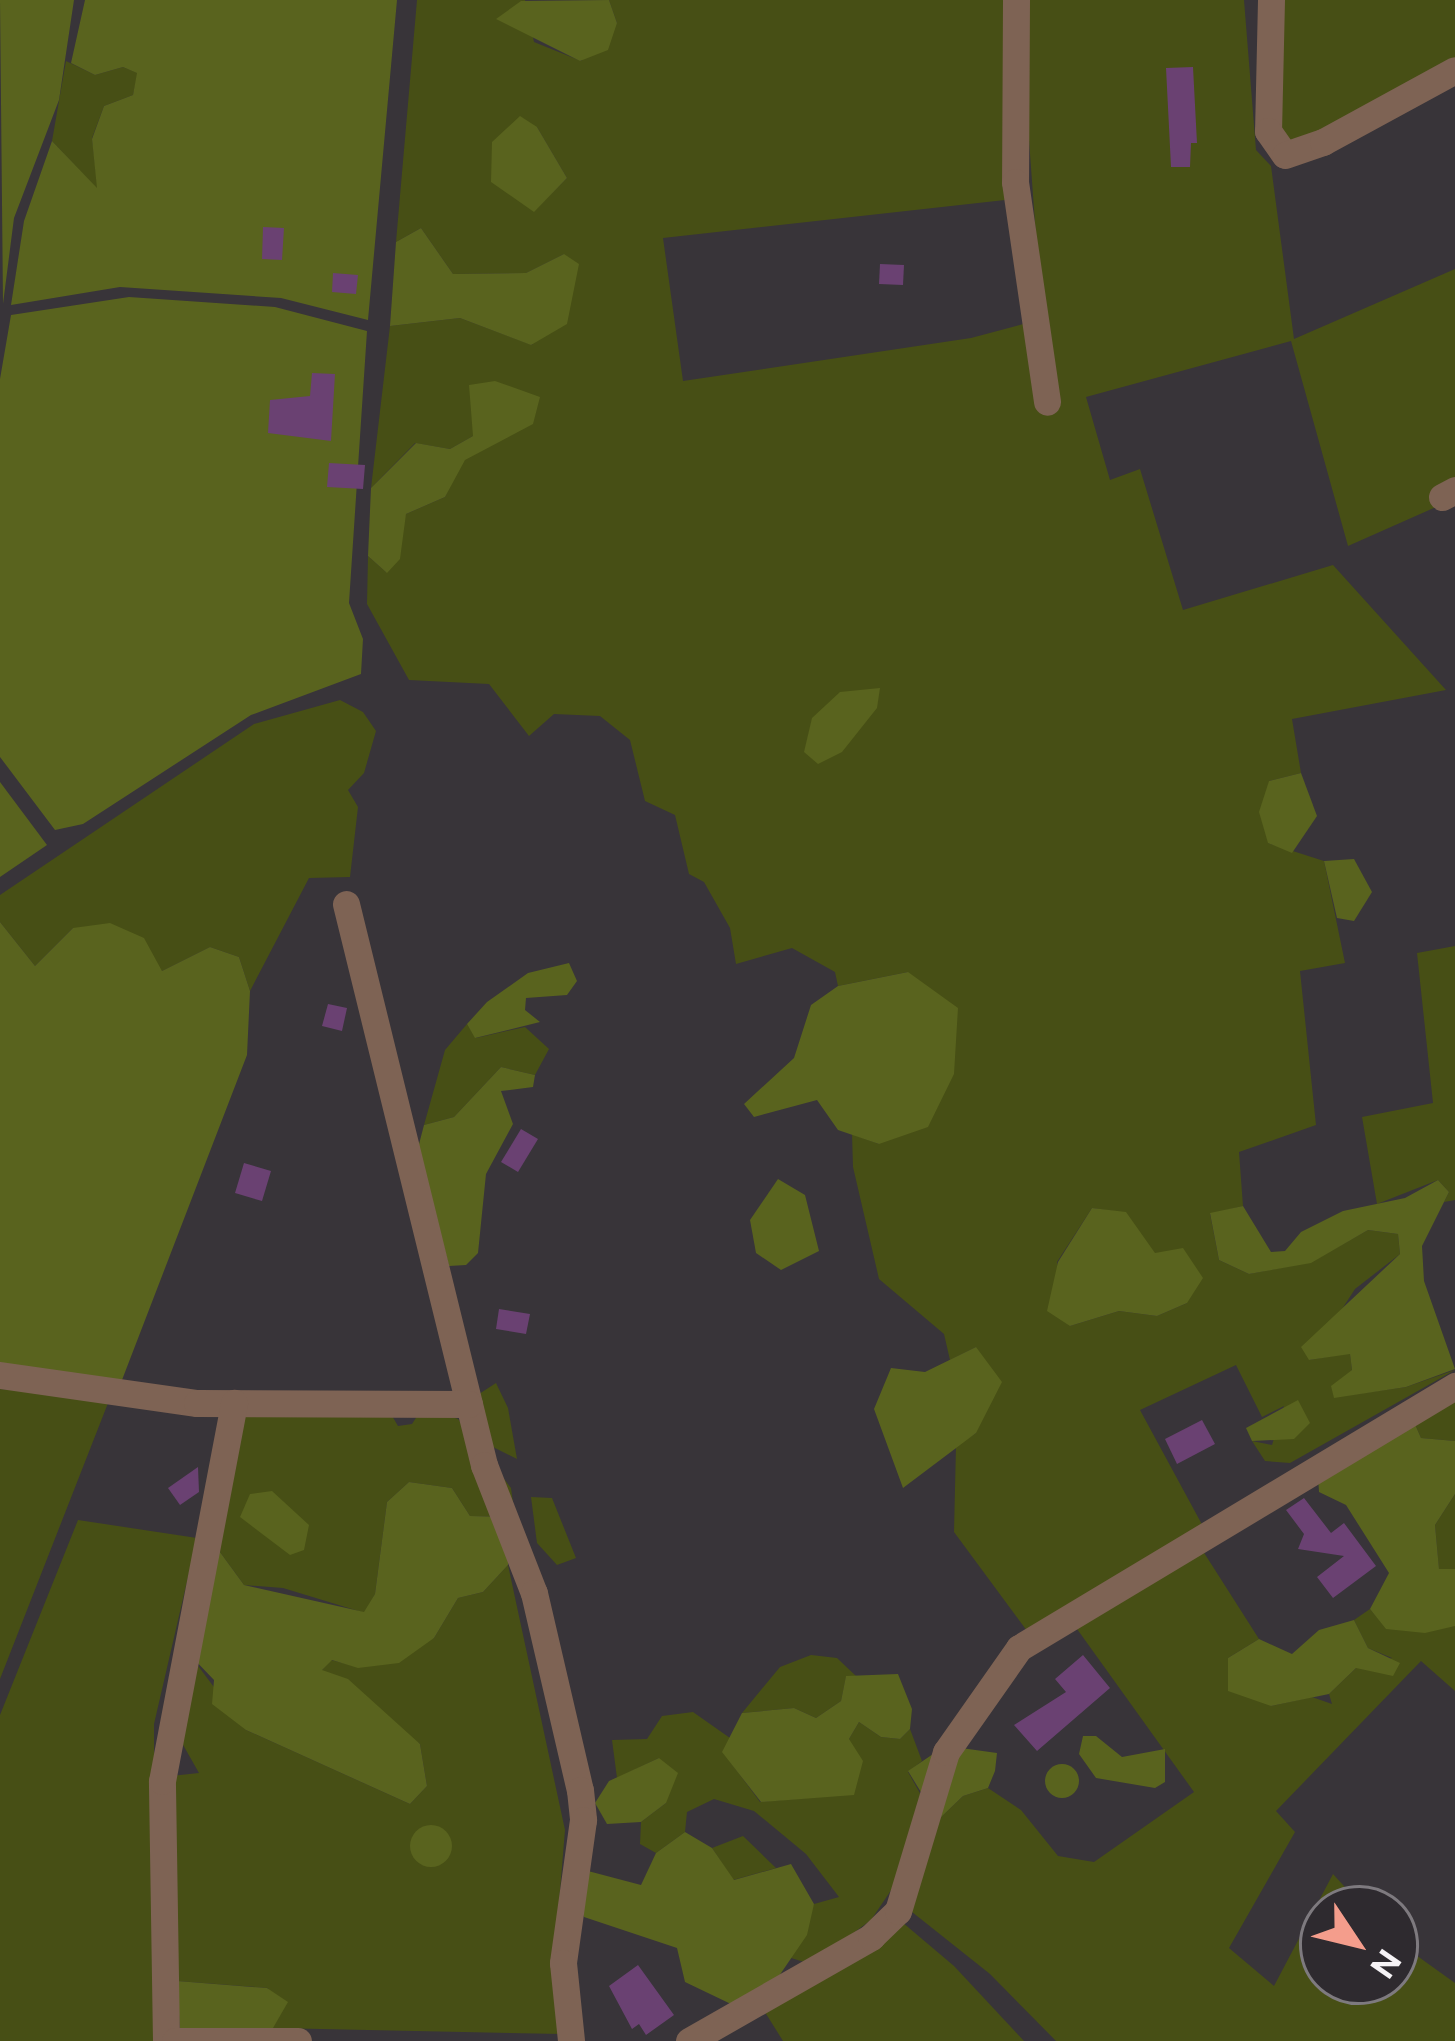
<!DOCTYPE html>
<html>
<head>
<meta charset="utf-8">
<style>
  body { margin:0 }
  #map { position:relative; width:1455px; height:2041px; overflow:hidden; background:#383439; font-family:"Public Sans",sans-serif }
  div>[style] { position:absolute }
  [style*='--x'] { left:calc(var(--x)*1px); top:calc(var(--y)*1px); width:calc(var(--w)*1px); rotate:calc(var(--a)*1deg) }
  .green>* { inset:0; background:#474f15 }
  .forest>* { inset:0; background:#59631e }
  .round { border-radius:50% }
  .building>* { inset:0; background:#6a4172 }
  .minor>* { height:27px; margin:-13.5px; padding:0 13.5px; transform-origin:13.5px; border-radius:13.5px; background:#7e6354 }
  span { translate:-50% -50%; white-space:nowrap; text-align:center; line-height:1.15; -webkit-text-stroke:10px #2e2a2f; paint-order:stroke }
  .north { position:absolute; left:1299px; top:1885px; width:120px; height:120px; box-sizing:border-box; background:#2e2a2f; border:3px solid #7e7a7f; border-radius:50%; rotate:125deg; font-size:33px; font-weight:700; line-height:48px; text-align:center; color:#f6f3f6 }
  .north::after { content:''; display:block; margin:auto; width:42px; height:54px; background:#f49d8c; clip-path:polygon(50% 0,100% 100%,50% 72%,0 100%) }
</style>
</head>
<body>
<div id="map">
  <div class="green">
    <i style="clip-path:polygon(evenodd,417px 0,525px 0,534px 42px,581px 61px,617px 23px,609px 0,1004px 0,1005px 200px,663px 238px,683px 381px,971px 338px,1042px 319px,1025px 85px,1027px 0,1244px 0,1256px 150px,1271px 166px,1294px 339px,1455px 269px,1455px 481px,1436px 507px,1348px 546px,1291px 341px,1086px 397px,1110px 480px,1140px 469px,1183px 610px,1333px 565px,1446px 690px,1292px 719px,1301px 773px,1269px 781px,1268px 843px,1324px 861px,1345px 963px,1300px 971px,1316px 1125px,1239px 1152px,1243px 1206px,1210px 1214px,1219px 1260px,1249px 1274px,1311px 1262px,1368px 1230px,1398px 1234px,1400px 1254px,1355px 1289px,1309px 1360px,1350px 1353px,1352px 1370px,1335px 1397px,1406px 1387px,1455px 1370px,1290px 1463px,1265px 1461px,1252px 1441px,1272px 1445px,1284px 1406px,1262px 1417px,1236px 1365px,1140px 1410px,1205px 1530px,1030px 1635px,954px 1532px,956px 1446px,976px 1433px,976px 1347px,950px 1360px,944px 1334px,879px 1279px,853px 1167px,852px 1134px,879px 1144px,908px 972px,838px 986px,835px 972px,792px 948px,736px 964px,730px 928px,704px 882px,689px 874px,675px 815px,645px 801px,630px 740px,600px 716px,554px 714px,529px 736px,489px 684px,409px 680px,367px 604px,368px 556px,386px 572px,406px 514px,445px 497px,473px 436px,450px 449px,415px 443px,371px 488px,390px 326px,460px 318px,532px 345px,564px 254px,526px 273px,453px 274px,421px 228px,396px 242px,417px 0,537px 127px,567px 178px,534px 211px,527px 203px,537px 127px,417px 0,1092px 1208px,1126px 1213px,1187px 1303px,1157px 1316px,1119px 1311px,1070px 1326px,1057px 1262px,1092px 1208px)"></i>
    <i style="clip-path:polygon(1272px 0,1455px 0,1455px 66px,1289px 151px,1273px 137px)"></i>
    <i style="clip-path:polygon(66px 61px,95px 75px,123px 67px,138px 73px,133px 95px,104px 106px,92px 138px,98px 190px,52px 141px)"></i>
    <i style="clip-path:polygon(340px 700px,363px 712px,376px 731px,364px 773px,348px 790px,358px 807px,350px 877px,309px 878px,250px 991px,239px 957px,210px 947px,162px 971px,73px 928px,35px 966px,0 922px,0 895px,254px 724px)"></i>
    <i style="clip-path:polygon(1455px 946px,1455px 1200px,1444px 1202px,1449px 1192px,1438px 1180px,1377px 1204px,1362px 1117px,1433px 1103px,1417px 953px)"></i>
    <i style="clip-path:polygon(467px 1024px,476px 1038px,525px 1027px,549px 1049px,535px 1075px,501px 1067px,454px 1117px,424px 1125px,445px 1050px)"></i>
    <i style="clip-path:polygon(496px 1383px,508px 1408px,517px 1459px,491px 1446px,479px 1394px)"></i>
    <i style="clip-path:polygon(0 1389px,110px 1398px,0 1679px)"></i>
    <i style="clip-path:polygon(1455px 1390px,1455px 1441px,1421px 1438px,1410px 1413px)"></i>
    <i style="clip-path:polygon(246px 1406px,388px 1409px,398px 1426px,412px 1424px,423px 1407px,458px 1419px,511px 1488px,515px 1517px,470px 1516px,452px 1488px,409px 1482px,387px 1502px,375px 1594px,365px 1613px,283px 1588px,244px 1585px,217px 1548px)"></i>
    <i style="clip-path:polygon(1455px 1494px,1455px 1569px,1439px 1570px,1435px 1525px)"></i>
    <i style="clip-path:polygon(531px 1497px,552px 1498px,576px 1558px,557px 1565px,537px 1543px)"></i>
    <i style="clip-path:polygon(78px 1520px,197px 1538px,154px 1724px,154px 2041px,0 2041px,0 1715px)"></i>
    <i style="clip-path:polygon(1201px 1548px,1259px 1639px,1228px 1658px,1271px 1706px,1312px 1697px,1332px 1704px,1329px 1694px,1356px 1668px,1392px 1658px,1368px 1648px,1354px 1620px,1370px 1609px,1387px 1629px,1455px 1626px,1455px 1691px,1421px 1661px,1276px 1811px,1295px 1832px,1229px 1948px,1274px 1986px,1333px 1874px,1365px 1909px,1323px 1909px,1323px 1981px,1395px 1981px,1395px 1940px,1455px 1983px,1455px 2041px,1056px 2041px,990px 1974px,907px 1908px,938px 1820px,963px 1796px,988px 1788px,1021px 1810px,1058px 1856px,1094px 1862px,1194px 1792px,1072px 1622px)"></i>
    <i style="clip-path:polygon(508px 1565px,565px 1830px,557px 1927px,562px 2034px,273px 2028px,268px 1988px,177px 1981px,171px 1776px,199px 1773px,174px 1729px,190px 1655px,246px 1730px,410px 1804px,427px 1786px,420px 1744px,321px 1671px,331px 1660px,358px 1667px,434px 1638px,458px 1598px,483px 1592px)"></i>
    <i style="clip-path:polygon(811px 1655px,837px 1658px,856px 1676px,846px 1677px,841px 1701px,816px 1718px,794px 1708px,742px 1713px,780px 1667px)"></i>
    <i style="clip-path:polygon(693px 1712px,730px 1738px,723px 1752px,760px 1802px,854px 1794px,849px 1739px,859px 1722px,881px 1737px,900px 1739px,910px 1729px,922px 1761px,908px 1772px,921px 1795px,904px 1871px,871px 1920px,811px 1964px,791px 1958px,814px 1904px,839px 1897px,806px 1854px,754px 1811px,714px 1799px,687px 1812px,685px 1832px,656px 1853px,640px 1844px,641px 1822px,666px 1803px,659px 1758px,617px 1778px,612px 1740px,647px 1739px,662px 1716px)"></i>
    <i style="clip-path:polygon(743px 1836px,776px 1868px,733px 1880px,712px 1848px)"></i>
    <i style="clip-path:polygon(902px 1922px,954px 1966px,1024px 2041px,783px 2041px,763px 2009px)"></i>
  </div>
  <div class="forest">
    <i style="clip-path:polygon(0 0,74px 0,59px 100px,14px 218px,3px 304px)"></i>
    <i style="clip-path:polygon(85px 0,397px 0,368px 320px,281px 298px,120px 287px,11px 305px,24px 221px,52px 141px,97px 188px,92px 139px,104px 106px,133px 95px,137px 73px,123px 67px,95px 75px,71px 63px)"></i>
    <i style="clip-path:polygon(609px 0,617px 23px,608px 50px,580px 61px,496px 19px,521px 1px)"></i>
    <i style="clip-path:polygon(520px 116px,537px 127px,567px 178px,534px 212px,491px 182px,492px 142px)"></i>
    <i style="clip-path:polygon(421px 228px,453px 274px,526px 273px,564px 254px,579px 264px,567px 324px,531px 345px,460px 318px,390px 326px,396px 242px)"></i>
    <i style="clip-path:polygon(129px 297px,275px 307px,367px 331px,349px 603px,363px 639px,361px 674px,251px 715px,83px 824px,55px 830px,0 757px,0 379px,11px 315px)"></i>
    <i style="clip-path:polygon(495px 381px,540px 397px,533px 424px,465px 460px,445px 497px,406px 514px,400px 559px,387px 573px,368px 556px,371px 488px,416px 443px,450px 449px,473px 436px,469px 385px)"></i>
    <i style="clip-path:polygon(880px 688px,877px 708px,842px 752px,818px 764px,804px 752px,812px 718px,840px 692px)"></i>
    <i style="clip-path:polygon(1301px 773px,1317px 816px,1292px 853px,1268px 843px,1259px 812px,1269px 781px)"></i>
    <i style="clip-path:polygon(0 782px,47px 845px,0 877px)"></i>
    <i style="clip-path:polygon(1354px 859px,1372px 892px,1354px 921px,1337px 918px,1324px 861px)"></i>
    <i style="clip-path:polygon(0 922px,35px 966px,73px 928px,110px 923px,144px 938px,162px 971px,210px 947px,239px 957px,250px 991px,247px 1055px,122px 1380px,0 1366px)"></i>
    <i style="clip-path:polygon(569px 963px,577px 981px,567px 995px,526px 998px,525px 1010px,540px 1022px,475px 1038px,467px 1024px,487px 1002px,528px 973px)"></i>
    <i style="clip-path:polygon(908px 972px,958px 1008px,954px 1074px,928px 1127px,879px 1144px,838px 1130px,817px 1100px,754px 1117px,744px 1104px,794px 1058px,811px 1005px,838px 986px)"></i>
    <i style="clip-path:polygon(501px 1067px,535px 1075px,533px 1087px,501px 1091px,513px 1124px,486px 1174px,478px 1253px,466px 1265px,449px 1266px,418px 1148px,424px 1125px,454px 1117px)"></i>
    <i style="clip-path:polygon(778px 1179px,805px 1195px,819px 1251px,781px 1270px,756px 1253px,750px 1220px)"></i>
    <i style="clip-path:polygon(1438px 1180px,1449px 1192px,1422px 1246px,1424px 1281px,1455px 1369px,1406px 1387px,1334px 1398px,1331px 1386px,1352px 1370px,1350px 1354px,1309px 1360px,1301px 1347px,1400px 1254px,1398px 1234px,1368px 1230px,1311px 1263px,1249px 1274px,1219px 1260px,1210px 1213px,1243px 1206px,1271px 1252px,1285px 1251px,1301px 1232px,1343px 1211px,1405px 1198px)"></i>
    <i style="clip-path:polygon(1092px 1208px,1126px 1212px,1155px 1253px,1183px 1248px,1203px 1278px,1187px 1303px,1157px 1316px,1119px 1311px,1070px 1326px,1047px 1311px,1058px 1262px)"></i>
    <i style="clip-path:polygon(976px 1347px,1002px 1382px,976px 1433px,903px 1488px,874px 1409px,891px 1368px,925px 1372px)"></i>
    <i style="clip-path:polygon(1298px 1400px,1310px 1423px,1294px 1439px,1252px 1441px,1246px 1428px)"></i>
    <i style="clip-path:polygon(1410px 1413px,1421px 1438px,1455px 1441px,1455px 1494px,1435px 1525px,1439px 1569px,1455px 1569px,1455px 1626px,1425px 1633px,1386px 1629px,1370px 1609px,1389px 1573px,1346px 1505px,1319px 1492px,1318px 1476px)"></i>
    <i style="clip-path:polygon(409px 1482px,452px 1488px,470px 1516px,515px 1517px,508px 1565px,483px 1592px,458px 1598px,434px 1638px,399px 1663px,358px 1668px,332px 1660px,322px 1670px,348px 1679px,420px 1744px,427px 1786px,410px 1804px,246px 1730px,212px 1704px,214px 1680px,190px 1655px,217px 1548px,244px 1585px,364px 1612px,375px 1594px,387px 1502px)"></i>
    <i style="clip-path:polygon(272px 1491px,309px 1525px,304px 1550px,290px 1555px,240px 1517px,250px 1494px)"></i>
    <i style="clip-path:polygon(1354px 1620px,1368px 1648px,1400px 1663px,1393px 1676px,1356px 1668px,1329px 1694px,1271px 1706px,1228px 1691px,1228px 1658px,1259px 1639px,1292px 1654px,1319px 1630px)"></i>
    <i style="clip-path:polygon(898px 1674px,912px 1709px,910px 1729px,900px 1739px,881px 1737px,859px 1722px,849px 1739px,863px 1761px,854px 1795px,761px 1802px,722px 1752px,742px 1713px,794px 1708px,816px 1718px,841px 1701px,846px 1676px)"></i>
    <i style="clip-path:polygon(1083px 1736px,1096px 1736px,1122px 1757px,1165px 1749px,1165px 1782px,1155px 1788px,1096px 1778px,1079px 1754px)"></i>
    <i style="clip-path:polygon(961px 1748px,997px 1753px,995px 1771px,988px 1788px,963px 1796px,938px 1820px,908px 1771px,939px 1750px)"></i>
    <i style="clip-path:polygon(659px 1758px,678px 1773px,666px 1803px,641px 1822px,607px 1824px,595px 1803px,609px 1781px)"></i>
    <i class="round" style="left:1045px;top:1764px;width:34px;height:34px"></i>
    <i class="round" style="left:410px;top:1825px;width:42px;height:42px"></i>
    <i style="clip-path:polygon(685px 1832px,712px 1848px,734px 1880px,791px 1864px,814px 1904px,807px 1935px,779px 1976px,733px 2005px,685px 1982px,677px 1948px,584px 1917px,576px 1895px,588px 1871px,641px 1885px,656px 1853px)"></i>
    <i style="clip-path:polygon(177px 1981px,267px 1988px,288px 2002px,273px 2028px,180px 2031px)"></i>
  </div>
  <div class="building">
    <i style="clip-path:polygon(1193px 67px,1197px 143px,1191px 143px,1190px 167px,1171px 167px,1166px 68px)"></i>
    <i style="clip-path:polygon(263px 227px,284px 228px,282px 260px,262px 259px)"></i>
    <i style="clip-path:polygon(880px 264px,904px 265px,903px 285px,879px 284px)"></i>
    <i style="clip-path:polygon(333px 273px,358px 275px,356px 294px,332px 292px)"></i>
    <i style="clip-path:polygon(312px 373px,335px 374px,331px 441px,268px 433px,270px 400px,310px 396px)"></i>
    <i style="clip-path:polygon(329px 463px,365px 465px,363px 489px,327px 487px)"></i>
    <i style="clip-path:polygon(328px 1004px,347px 1008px,342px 1031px,322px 1026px)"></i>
    <i style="clip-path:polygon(521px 1129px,538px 1139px,518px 1172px,501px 1162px)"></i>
    <i style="clip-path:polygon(244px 1163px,271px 1171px,262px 1201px,235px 1193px)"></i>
    <i style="clip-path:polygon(499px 1309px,530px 1314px,526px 1334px,496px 1329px)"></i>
    <i style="clip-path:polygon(1202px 1420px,1215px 1444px,1177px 1464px,1165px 1439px)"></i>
    <i style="clip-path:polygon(198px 1467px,199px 1492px,180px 1505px,168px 1488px)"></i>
    <i style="clip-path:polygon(1304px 1498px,1331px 1533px,1344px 1523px,1376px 1566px,1333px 1598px,1317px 1577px,1344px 1556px,1298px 1549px,1304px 1534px,1286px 1510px)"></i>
    <i style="clip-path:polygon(1083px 1655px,1110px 1688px,1037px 1751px,1014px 1725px,1066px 1692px,1055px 1679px)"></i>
    <i style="clip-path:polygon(638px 1965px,674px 2015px,646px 2035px,639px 2024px,632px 2029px,609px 1986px)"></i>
  </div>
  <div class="minor">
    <i style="--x:1016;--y:0;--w:182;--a:90.3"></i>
    <i style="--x:1015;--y:182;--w:222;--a:81.7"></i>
    <i style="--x:1271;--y:0;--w:131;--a:91.3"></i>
    <i style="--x:1268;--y:131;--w:29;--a:55"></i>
    <i style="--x:1285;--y:155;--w:40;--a:-18.9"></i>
    <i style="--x:1323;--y:142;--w:150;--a:-28.6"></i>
    <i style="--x:1442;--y:497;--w:15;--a:-28"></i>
    <i style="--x:346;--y:904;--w:578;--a:76.18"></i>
    <i style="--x:484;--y:1465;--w:137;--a:68.7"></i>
    <i style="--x:534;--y:1593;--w:202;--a:76.9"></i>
    <i style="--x:580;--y:1790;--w:30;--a:84"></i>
    <i style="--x:583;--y:1820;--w:144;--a:98"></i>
    <i style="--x:563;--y:1963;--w:78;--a:84.1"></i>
    <i style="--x:0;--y:1375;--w:199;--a:8.1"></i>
    <i style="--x:197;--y:1403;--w:272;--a:0.2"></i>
    <i style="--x:166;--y:2041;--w:260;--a:-90.9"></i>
    <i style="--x:162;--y:1781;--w:385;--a:-79.2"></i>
    <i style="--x:175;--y:2041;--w:123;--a:0"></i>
    <i style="--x:689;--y:2041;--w:210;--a:-29.7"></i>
    <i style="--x:871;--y:1937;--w:37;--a:-44"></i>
    <i style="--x:898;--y:1911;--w:166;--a:-73.2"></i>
    <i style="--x:946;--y:1752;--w:127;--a:-54.9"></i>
    <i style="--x:1019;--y:1648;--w:509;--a:-31"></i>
  </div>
  <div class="north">N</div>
</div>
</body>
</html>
